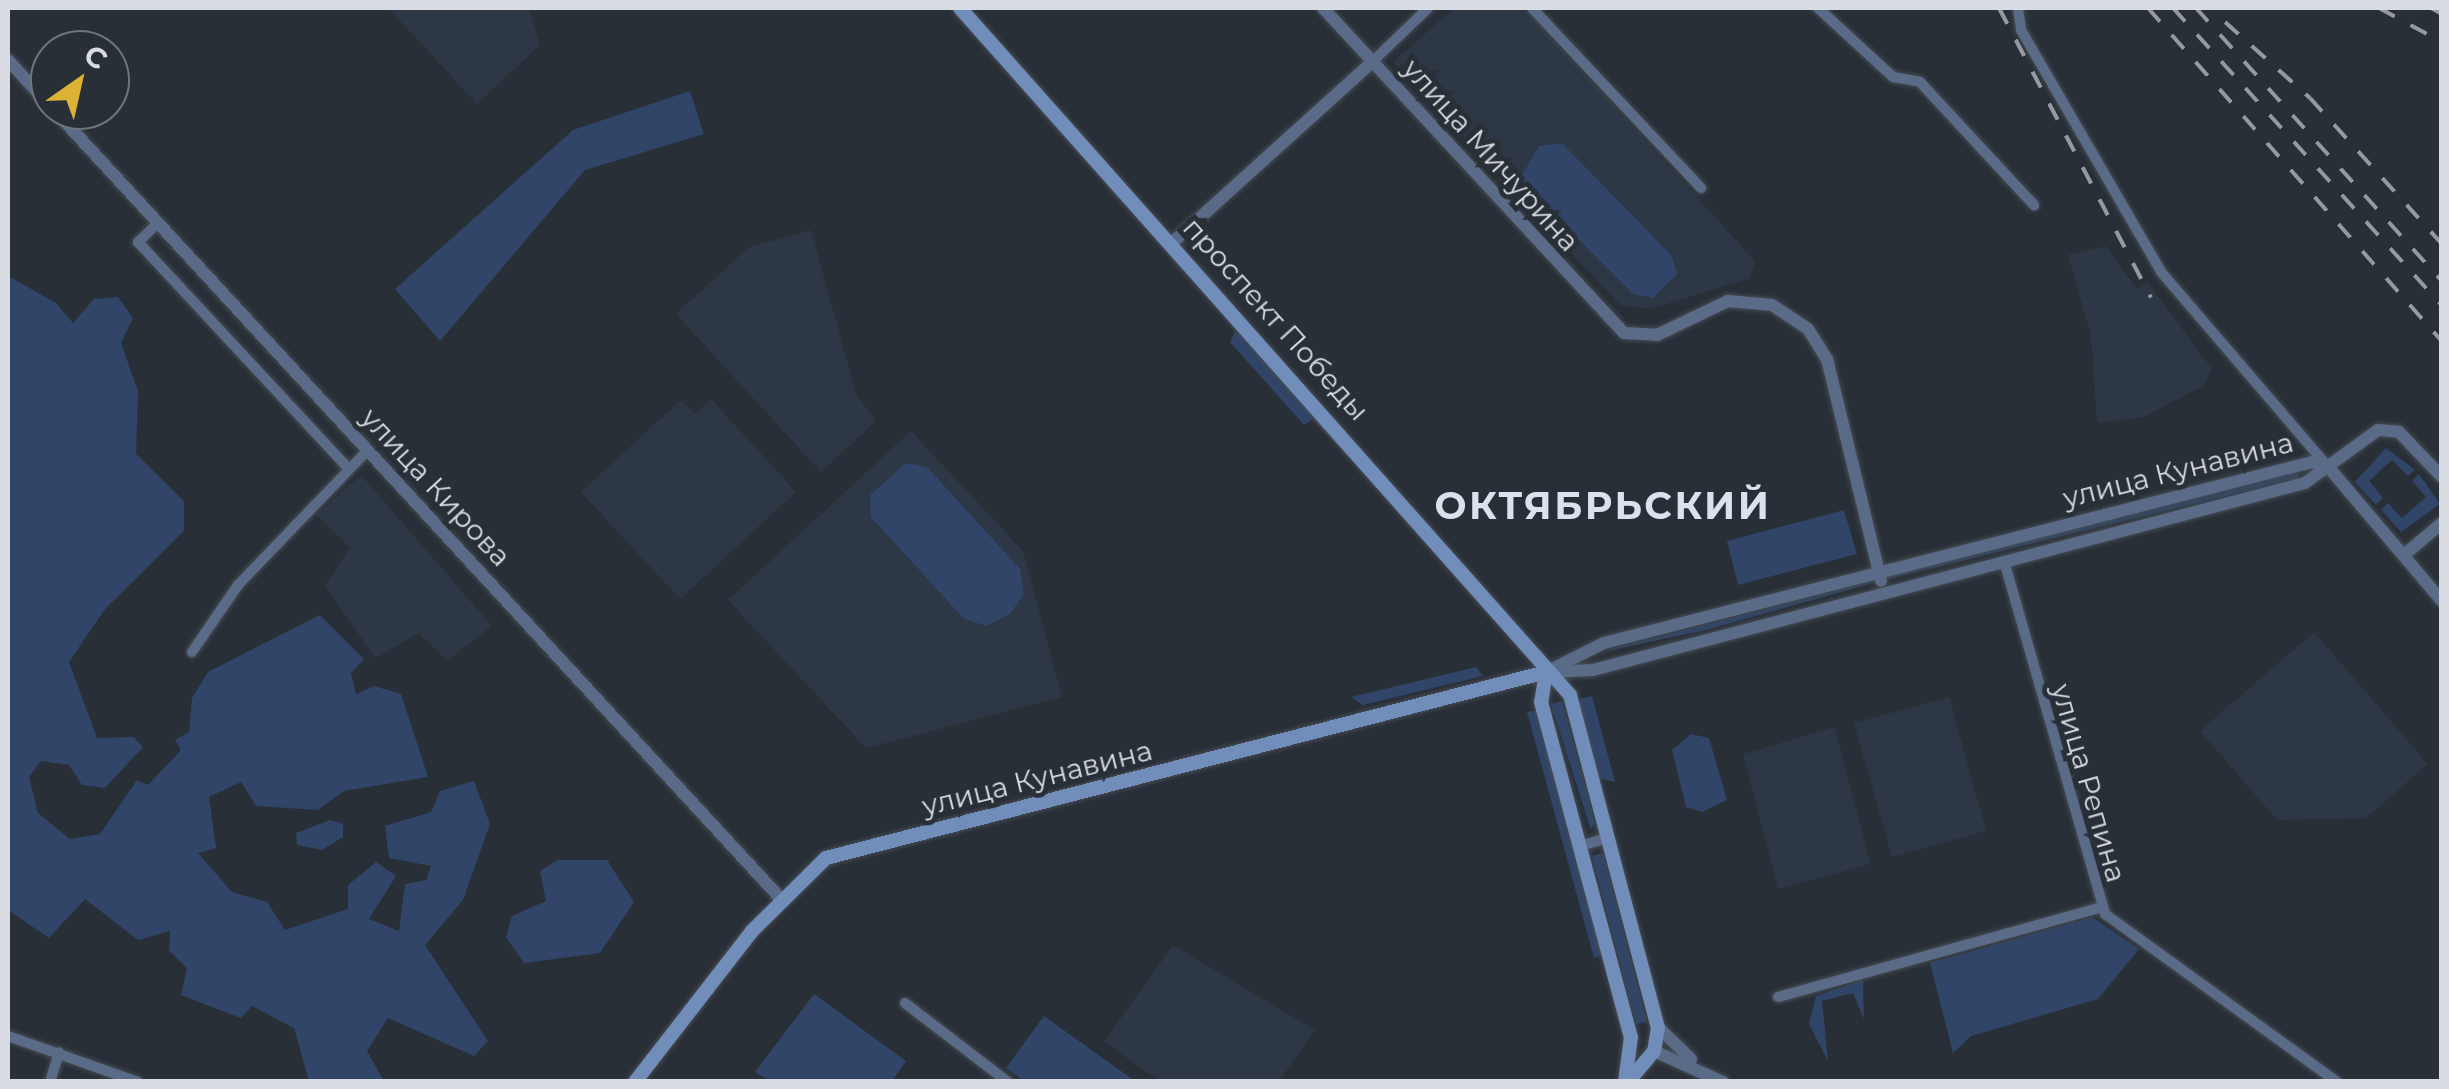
<!DOCTYPE html>
<html>
<head>
<meta charset="utf-8">
<style>
  body { margin:0 }
  #map { position:relative; width:2449px; height:1089px; overflow:hidden; background:#292f37; font-family:Montserrat,sans-serif }
  div>[style] { position:absolute }
  [style*='--x'] { left:calc(var(--x)*1px); top:calc(var(--y)*1px); width:calc(var(--w)*1px); rotate:calc(var(--a)*1deg) }
  .built>* { inset:0; background:#2e3745 }
  .green>* { inset:0; background:#304568 }
  .roads { filter:drop-shadow(0 0 2px #454b53) drop-shadow(0 0 2px #454b53) }
  .minor>* { height:10px; margin:-5px; padding:0 5px; transform-origin:5px; border-radius:5px; background:#5a6b87 }
  .tertiary>* { height:12px; margin:-6px; padding:0 6px; transform-origin:6px; border-radius:6px; background:#5a6b87 }
  .secondary>* { height:14px; margin:-7px; padding:0 7px; transform-origin:7px; border-radius:7px; background:#718db9 }
  .rail>* { height:4px; margin-top:-2px; transform-origin:0; background:repeating-linear-gradient(90deg,#959aa1 0 18px,transparent 0 36px) }
  span { translate:-50% -50%; white-space:nowrap; text-align:center; line-height:1.15; -webkit-text-stroke:10px #292f37; paint-order:stroke }
  .street-label { font-size:28px; color:#d9dde3 }
  .district-label { font-size:38px; color:#dae2ed; font-weight:700; letter-spacing:2.5px }
  .frame { position:absolute; inset:0; border:10px solid #d9dde3; pointer-events:none }
  .north { position:absolute; left:30px; top:30px; width:100px; height:100px; box-sizing:border-box; background:#292f37; border:2px solid #6f757c; border-radius:50%; rotate:34deg; font-size:28px; font-weight:700; line-height:40px; text-align:center; color:#d9dde3 }
  .north::after { content:''; display:block; margin:auto; width:35px; height:45px; background:#dbb233; clip-path:polygon(50% 0,100% 100%,50% 72%,0 100%) }
</style>
</head>
<body>
<div id="map">
  <div class="built">
    <i style="clip-path:polygon(388px 8px,529px 8px,540px 45px,477px 104px)"></i>
    <i style="clip-path:polygon(1454px 8px,1524px 8px,1755px 261px,1750px 278px,1650px 309px,1620px 305px,1393px 62px)"></i>
    <i style="clip-path:polygon(811px 230px,856px 394px,876px 421px,821px 472px,676px 314px,749px 247px)"></i>
    <i style="clip-path:polygon(2106px 246px,2137px 289px,2148px 283px,2212px 369px,2203px 386px,2144px 417px,2097px 423px,2091px 335px,2068px 255px)"></i>
    <i style="clip-path:polygon(711px 399px,796px 492px,680px 599px,581px 492px,681px 400px,695px 414px)"></i>
    <i style="clip-path:polygon(911px 431px,1023px 551px,1062px 697px,866px 748px,728px 600px)"></i>
    <i style="clip-path:polygon(361px 475px,492px 626px,447px 661px,419px 633px,375px 658px,325px 585px,350px 548px,316px 515px)"></i>
    <i style="clip-path:polygon(2314px 632px,2428px 764px,2366px 818px,2277px 820px,2200px 731px)"></i>
    <i style="clip-path:polygon(1949px 697px,1986px 831px,1892px 857px,1854px 723px)"></i>
    <i style="clip-path:polygon(1835px 727px,1870px 864px,1778px 889px,1743px 754px)"></i>
    <i style="clip-path:polygon(1173px 945px,1315px 1030px,1279px 1081px,1160px 1081px,1104px 1042px)"></i>
  </div>
  <div class="green">
    <i style="clip-path:polygon(690px 91px,704px 134px,585px 170px,440px 341px,395px 289px,573px 130px)"></i>
    <i style="clip-path:polygon(1562px 143px,1672px 256px,1677px 274px,1653px 298px,1633px 294px,1519px 180px,1539px 146px)"></i>
    <i style="clip-path:polygon(8px 276px,56px 303px,73px 323px,94px 299px,118px 297px,133px 318px,121px 343px,138px 391px,136px 454px,184px 501px,184px 531px,105px 609px,69px 662px,97px 738px,134px 737px,143px 747px,105px 788px,82px 785px,69px 765px,41px 761px,29px 777px,38px 813px,70px 839px,100px 834px,137px 780px,148px 785px,181px 750px,175px 740px,189px 732px,192px 698px,208px 672px,320px 615px,364px 659px,351px 673px,356px 694px,374px 686px,401px 694px,428px 777px,344px 791px,318px 810px,256px 806px,241px 782px,209px 797px,216px 848px,198px 853px,232px 892px,267px 902px,285px 930px,348px 909px,348px 885px,376px 862px,396px 876px,369px 919px,399px 931px,405px 884px,426px 880px,431px 866px,389px 858px,385px 826px,431px 812px,440px 791px,474px 781px,490px 824px,463px 900px,425px 945px,488px 1041px,474px 1056px,388px 1018px,367px 1051px,384px 1081px,309px 1081px,294px 1028px,252px 1006px,241px 1018px,181px 995px,187px 968px,169px 950px,170px 931px,138px 940px,85px 899px,49px 938px,8px 910px)"></i>
    <i style="clip-path:polygon(1235px 332px,1245px 338px,1397px 510px,1313px 419px,1304px 425px,1230px 342px)"></i>
    <i style="clip-path:polygon(2386px 448px,2415px 470px,2408px 476px,2392px 460px,2369px 481px,2383px 498px,2376px 505px,2355px 482px)"></i>
    <i style="clip-path:polygon(906px 463px,927px 467px,1020px 569px,1024px 594px,1010px 614px,987px 626px,964px 619px,871px 517px,870px 495px)"></i>
    <i style="clip-path:polygon(2298px 472px,2299px 478px,1888px 579px,1889px 576px)"></i>
    <i style="clip-path:polygon(2419px 474px,2440px 504px,2401px 532px,2381px 510px,2388px 503px,2402px 518px,2426px 497px,2412px 481px)"></i>
    <i style="clip-path:polygon(1844px 510px,1857px 554px,1738px 585px,1727px 541px)"></i>
    <i style="clip-path:polygon(1873px 583px,1706px 630px,1592px 654px,1869px 582px)"></i>
    <i style="clip-path:polygon(1476px 667px,1483px 676px,1363px 705px,1351px 697px)"></i>
    <i style="clip-path:polygon(1592px 696px,1615px 782px,1598px 778px,1579px 699px)"></i>
    <i style="clip-path:polygon(1562px 701px,1595px 823px,1591px 830px,1551px 704px)"></i>
    <i style="clip-path:polygon(1538px 710px,1604px 955px,1594px 958px,1527px 712px)"></i>
    <i style="clip-path:polygon(1691px 734px,1709px 738px,1727px 800px,1702px 812px,1686px 807px,1672px 750px)"></i>
    <i style="clip-path:polygon(330px 820px,343px 824px,343px 837px,322px 850px,297px 845px,296px 833px)"></i>
    <i style="clip-path:polygon(1603px 853px,1647px 1022px,1636px 1024px,1592px 856px)"></i>
    <i style="clip-path:polygon(558px 860px,607px 860px,634px 902px,600px 953px,524px 963px,506px 937px,512px 916px,546px 901px,540px 871px)"></i>
    <i style="clip-path:polygon(2092px 917px,2139px 949px,2098px 999px,1971px 1036px,1953px 1053px,1930px 963px)"></i>
    <i style="clip-path:polygon(1863px 980px,1864px 1019px,1853px 993px,1822px 1001px,1828px 1061px,1809px 1024px,1816px 996px)"></i>
    <i style="clip-path:polygon(814px 994px,906px 1061px,892px 1081px,770px 1081px,755px 1072px)"></i>
    <i style="clip-path:polygon(1044px 1016px,1135px 1081px,1024px 1081px,1006px 1068px)"></i>
  </div>
  <div class="roads">
    <div class="minor">
      <i style="--x:1532;--y:8;--w:247;--a:46.8"></i>
      <i style="--x:1818;--y:8;--w:102;--a:42.6"></i>
      <i style="--x:1893;--y:77;--w:27;--a:10"></i>
      <i style="--x:1920;--y:82;--w:168;--a:47.2"></i>
      <i style="--x:2018;--y:8;--w:22;--a:82"></i>
      <i style="--x:2021;--y:30;--w:281;--a:59.9"></i>
      <i style="--x:2162;--y:273;--w:257;--a:49.4"></i>
      <i style="--x:1373;--y:61;--w:76;--a:-43.9"></i>
      <i style="--x:158;--y:223;--w:28;--a:136"></i>
      <i style="--x:138;--y:242;--w:310;--a:47.1"></i>
      <i style="--x:2004;--y:561;--w:367;--a:74"></i>
      <i style="--x:2105;--y:914;--w:286;--a:35.9"></i>
      <i style="--x:192;--y:652;--w:81;--a:-55.5"></i>
      <i style="--x:238;--y:585;--w:186;--a:-46.1"></i>
      <i style="--x:1580;--y:846;--w:29;--a:-16"></i>
      <i style="--x:1778;--y:997;--w:336;--a:-15.5"></i>
      <i style="--x:905;--y:1003;--w:130;--a:37.5"></i>
      <i style="--x:8;--y:1036;--w:138;--a:19.5"></i>
      <i style="--x:50;--y:1082;--w:31;--a:-73"></i>
    </div>
    <div class="tertiary">
      <i style="--x:1323;--y:8;--w:443;--a:47.2"></i>
      <i style="--x:1624;--y:333;--w:33;--a:3"></i>
      <i style="--x:1657;--y:335;--w:79;--a:-25.6"></i>
      <i style="--x:1728;--y:301;--w:44;--a:5.2"></i>
      <i style="--x:1772;--y:305;--w:43;--a:33.7"></i>
      <i style="--x:1808;--y:329;--w:36;--a:58"></i>
      <i style="--x:1827;--y:359;--w:228;--a:76.3"></i>
      <i style="--x:8;--y:60;--w:62;--a:47.6"></i>
      <i style="--x:54;--y:110;--w:1073;--a:47.34"></i>
      <i style="--x:1173;--y:242;--w:270;--a:-42.1"></i>
      <i style="--x:2404;--y:555;--w:50;--a:-40.1"></i>
      <i style="--x:1546;--y:672;--w:65;--a:-26.6"></i>
      <i style="--x:1604;--y:643;--w:731;--a:-14.34"></i>
      <i style="--x:2312;--y:462;--w:19;--a:21"></i>
      <i style="--x:2330;--y:469;--w:173;--a:49.7"></i>
      <i style="--x:1549;--y:672;--w:44;--a:-2.6"></i>
      <i style="--x:1593;--y:670;--w:736;--a:-14.72"></i>
      <i style="--x:2305;--y:483;--w:90;--a:-36"></i>
      <i style="--x:2378;--y:430;--w:21;--a:5"></i>
      <i style="--x:2399;--y:432;--w:62;--a:46.3"></i>
      <i style="--x:1658;--y:1027;--w:46;--a:44.1"></i>
      <i style="--x:1654;--y:1051;--w:76;--a:24.2"></i>
    </div>
    <div class="secondary">
      <i style="--x:960;--y:8;--w:919;--a:48.4"></i>
      <i style="--x:1570;--y:695;--w:343;--a:75.2"></i>
      <i style="--x:1658;--y:1027;--w:24;--a:99"></i>
      <i style="--x:1654;--y:1051;--w:40;--a:130"></i>
      <i style="--x:1546;--y:672;--w:30;--a:99"></i>
      <i style="--x:1541;--y:702;--w:347;--a:75"></i>
      <i style="--x:1631;--y:1037;--w:45;--a:97.6"></i>
      <i style="--x:635;--y:1082;--w:191;--a:-52.2"></i>
      <i style="--x:752;--y:931;--w:104;--a:-44.6"></i>
      <i style="--x:826;--y:858;--w:744;--a:-14.48"></i>
    </div>
  </div>
  <div class="rail">
    <i style="--x:1999;--y:8;--w:327;--a:62.3"></i>
    <i style="--x:2148;--y:8;--w:445;--a:48.6"></i>
    <i style="--x:2173;--y:8;--w:401;--a:47.9"></i>
    <i style="--x:2196;--y:8;--w:367;--a:48"></i>
    <i style="--x:2379;--y:8;--w:72;--a:28.4"></i>
    <i style="--x:2431;--y:8;--w:13;--a:29"></i>
    <i style="--x:2225;--y:22;--w:114;--a:41.8"></i>
    <i style="--x:2310;--y:98;--w:197;--a:47.9"></i>
  </div>
  <div class="street-label">
    <span style="left:1491px;top:155px;rotate:48deg">улица Мичурина</span>
    <span style="left:1276px;top:319px;rotate:48deg">проспект Победы</span>
    <span style="left:2178px;top:470px;rotate:-14deg">улица Кунавина</span>
    <span style="left:436px;top:487px;rotate:47deg">улица Кирова</span>
    <span style="left:1037px;top:778px;rotate:-14deg">улица Кунавина</span>
    <span style="left:2089px;top:783px;rotate:74deg">улица Репина</span>
  </div>
  <div class="district-label">
    <span style="left:1603px;top:506px">ОКТЯБРЬСКИЙ</span>
  </div>
  <div class="frame"></div>
  <div class="north">С</div>
</div>
</body>
</html>
